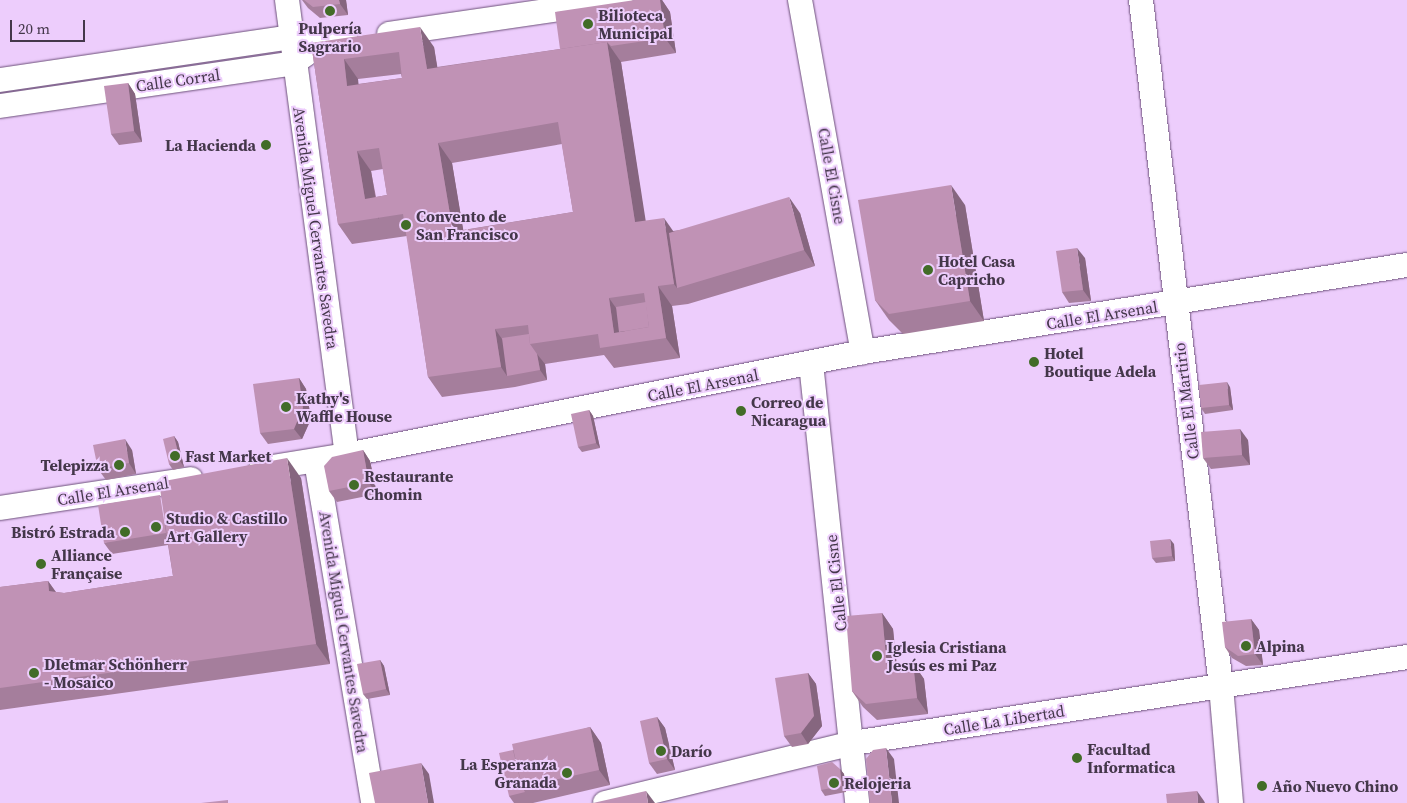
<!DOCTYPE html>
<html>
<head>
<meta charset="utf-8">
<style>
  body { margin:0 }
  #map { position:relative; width:1407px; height:803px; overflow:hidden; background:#edcdfc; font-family:"Source Serif 4",serif }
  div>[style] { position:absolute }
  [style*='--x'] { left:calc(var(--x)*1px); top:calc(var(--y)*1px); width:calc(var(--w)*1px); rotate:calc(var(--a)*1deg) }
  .roads { filter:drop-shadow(0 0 1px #6d517a) drop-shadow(0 0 1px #6d517a) }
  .minor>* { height:24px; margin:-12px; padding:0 12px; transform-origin:12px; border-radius:12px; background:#fff }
  .wall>* { inset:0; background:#a57e9c }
  .shaded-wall>* { inset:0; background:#86667f }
  .building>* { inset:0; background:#c092b5 }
  .dots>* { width:14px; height:14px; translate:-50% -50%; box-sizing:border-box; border:2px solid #edcdfc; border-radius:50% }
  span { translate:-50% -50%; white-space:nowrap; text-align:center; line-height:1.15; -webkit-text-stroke:4px #edcdfc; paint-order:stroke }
  .poi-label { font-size:16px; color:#44374a; font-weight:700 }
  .left { translate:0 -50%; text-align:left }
  .right { translate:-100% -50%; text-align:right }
  .street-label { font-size:16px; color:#44374a }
  .scale { position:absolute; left:10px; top:20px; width:75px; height:22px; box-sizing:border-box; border:2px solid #44374a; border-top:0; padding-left:6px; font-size:15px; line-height:18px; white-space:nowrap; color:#44374a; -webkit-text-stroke:4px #edcdfc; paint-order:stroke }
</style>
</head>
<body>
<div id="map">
  <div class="roads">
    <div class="minor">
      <i style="--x:287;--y:0;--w:459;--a:82.5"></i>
      <i style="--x:800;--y:0;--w:358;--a:79.9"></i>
      <i style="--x:1141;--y:0;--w:691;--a:83.35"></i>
      <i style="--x:1221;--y:686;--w:117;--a:85.1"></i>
      <i style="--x:389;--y:34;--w:234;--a:-8.3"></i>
      <i style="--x:0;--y:80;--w:294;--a:-8.4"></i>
      <i style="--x:291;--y:37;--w:30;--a:14"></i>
      <i style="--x:320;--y:44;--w:26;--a:-9"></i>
      <i style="--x:0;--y:106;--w:296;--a:-8.3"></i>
      <i style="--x:293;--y:63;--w:14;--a:-34"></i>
      <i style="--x:811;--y:363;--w:442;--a:84"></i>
      <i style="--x:316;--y:461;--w:347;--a:80.5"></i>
      <i style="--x:261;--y:469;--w:87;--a:-9.2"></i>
      <i style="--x:347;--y:455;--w:526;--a:-11.29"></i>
      <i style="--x:863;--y:352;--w:551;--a:-9.09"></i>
      <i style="--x:0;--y:508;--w:193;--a:-8.6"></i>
      <i style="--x:605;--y:803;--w:255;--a:-13.6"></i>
      <i style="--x:853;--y:743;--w:561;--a:-8.82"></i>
    </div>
  </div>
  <div class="wall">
    <i style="clip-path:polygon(302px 0,346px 0,348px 15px,320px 18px,308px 8px)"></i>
    <i style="clip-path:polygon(evenodd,635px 0,662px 0,670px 12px,676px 53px,621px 62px,645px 221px,673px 231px,800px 213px,815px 266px,688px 304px,672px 306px,680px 358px,614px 368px,604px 355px,545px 364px,547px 380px,515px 387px,442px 397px,428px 377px,407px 236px,352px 244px,338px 224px,311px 43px,434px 47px,437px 67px,560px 49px,635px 0,401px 74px,402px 78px,358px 84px,358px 79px,401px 74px,635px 0,562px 144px,573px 212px,463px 230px,452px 163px,562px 144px,635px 0,383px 169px,387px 195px,376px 197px,371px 171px,383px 169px)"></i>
    <i style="clip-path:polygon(128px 83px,135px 94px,142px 142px,119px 145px,111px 134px)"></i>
    <i style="clip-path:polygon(965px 205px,984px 321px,903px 334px,889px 320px,875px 300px)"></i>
    <i style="clip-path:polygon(1085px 258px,1091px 301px,1069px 303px,1062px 292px)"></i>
    <i style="clip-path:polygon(299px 378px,306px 389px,311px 419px,302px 439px,268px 444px,260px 433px)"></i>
    <i style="clip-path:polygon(1230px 387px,1233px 410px,1205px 414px,1201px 408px)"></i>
    <i style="clip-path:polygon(589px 410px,593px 416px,600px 448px,582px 452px,578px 447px)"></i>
    <i style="clip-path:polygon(174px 436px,178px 442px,184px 467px,173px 470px,169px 464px)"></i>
    <i style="clip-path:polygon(1248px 440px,1250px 465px,1211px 469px,1203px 458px)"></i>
    <i style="clip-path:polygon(132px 450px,136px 474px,106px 480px,98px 469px)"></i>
    <i style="clip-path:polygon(363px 450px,370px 461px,377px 494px,337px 502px,329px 491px)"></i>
    <i style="clip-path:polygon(301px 478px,330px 664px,0 710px,0 587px,48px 581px,56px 592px,64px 593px,173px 576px,168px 545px,112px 554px,104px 543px)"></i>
    <i style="clip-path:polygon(1174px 544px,1175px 561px,1156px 563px,1152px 558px)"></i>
    <i style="clip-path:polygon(882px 613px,893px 629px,897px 665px,913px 663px,924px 679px,928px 714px,877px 720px,863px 707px,852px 691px)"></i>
    <i style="clip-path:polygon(1251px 619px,1259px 630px,1263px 665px,1246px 666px,1232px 658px,1225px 647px)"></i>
    <i style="clip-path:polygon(380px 660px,384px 666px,390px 695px,367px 699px,363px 694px)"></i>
    <i style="clip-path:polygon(808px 673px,816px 684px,822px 726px,808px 744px,792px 747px,784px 736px)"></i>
    <i style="clip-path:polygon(657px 717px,665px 728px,675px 770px,657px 774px,649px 763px)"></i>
    <i style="clip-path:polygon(590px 727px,601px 743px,610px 785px,533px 803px,514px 803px,509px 796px,513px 750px)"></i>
    <i style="clip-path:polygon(840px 769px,844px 774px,846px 792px,825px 796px,821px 790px)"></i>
  </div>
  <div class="shaded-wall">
    <i style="clip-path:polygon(339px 0,346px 0,348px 15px,340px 4px)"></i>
    <i style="clip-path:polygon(660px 0,662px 0,670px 12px,676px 53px,665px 38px)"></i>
    <i style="clip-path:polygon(420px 27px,434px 47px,441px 89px,427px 69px)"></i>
    <i style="clip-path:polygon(607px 42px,621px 62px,649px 242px,635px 222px)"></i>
    <i style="clip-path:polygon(344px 59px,358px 79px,361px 106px,347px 86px)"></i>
    <i style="clip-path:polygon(128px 83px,135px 94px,142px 142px,134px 131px)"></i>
    <i style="clip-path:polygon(438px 143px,452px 163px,467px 252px,453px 232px)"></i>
    <i style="clip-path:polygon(357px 151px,371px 171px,379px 219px,365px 199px)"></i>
    <i style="clip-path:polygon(951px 185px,965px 205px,984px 321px,970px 301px)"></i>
    <i style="clip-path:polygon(789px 197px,800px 213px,815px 266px,804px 250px)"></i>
    <i style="clip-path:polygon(664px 218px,678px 238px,677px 288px,674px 284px)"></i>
    <i style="clip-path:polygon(1077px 248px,1085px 258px,1091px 301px,1083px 290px)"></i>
    <i style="clip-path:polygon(658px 286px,672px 306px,680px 358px,666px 338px)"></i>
    <i style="clip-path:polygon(609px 298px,623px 318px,627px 341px,614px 333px)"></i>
    <i style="clip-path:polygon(495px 329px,509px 349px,507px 376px,501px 367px)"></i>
    <i style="clip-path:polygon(537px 354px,545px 364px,547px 380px,540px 370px)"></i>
    <i style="clip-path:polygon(299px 378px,306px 389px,311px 419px,302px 439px,294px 429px)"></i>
    <i style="clip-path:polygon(1227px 382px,1230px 387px,1233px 410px,1229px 405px)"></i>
    <i style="clip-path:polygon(589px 410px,593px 416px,600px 448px,596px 443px)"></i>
    <i style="clip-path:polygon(1240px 429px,1248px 440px,1250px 465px,1242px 455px)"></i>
    <i style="clip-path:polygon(174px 436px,178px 442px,184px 467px,180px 461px)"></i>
    <i style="clip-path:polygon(125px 439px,132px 450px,136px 474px,129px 463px)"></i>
    <i style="clip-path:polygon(363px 450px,370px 461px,377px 494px,369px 483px)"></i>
    <i style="clip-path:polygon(287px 458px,301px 478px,330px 664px,316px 644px)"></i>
    <i style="clip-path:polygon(1170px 539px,1174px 544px,1175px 561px,1172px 556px)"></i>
    <i style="clip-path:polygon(48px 581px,62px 601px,49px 591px)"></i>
    <i style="clip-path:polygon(882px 613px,893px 629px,898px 682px,887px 667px)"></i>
    <i style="clip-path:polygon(1251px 619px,1259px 630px,1263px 665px,1255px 654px)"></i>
    <i style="clip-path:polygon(380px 660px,384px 666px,390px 695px,386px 689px)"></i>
    <i style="clip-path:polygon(913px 663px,924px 679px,928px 714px,917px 698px)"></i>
    <i style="clip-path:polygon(808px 673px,816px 684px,822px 726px,808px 744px,801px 733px)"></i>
    <i style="clip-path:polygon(657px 717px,665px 728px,675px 770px,667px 759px)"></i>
    <i style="clip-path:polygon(590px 727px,601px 743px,610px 785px,599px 770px)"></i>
    <i style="clip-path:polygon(886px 748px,894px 759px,899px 803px,892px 803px)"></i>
    <i style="clip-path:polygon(421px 763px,429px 774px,434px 803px,428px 803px)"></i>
    <i style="clip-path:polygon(840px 769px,844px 774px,846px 792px,842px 786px)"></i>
    <i style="clip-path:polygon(646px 791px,655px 803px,648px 803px)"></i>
    <i style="clip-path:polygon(1197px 791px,1204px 801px,1205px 803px,1198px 803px)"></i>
  </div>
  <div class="building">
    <i style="clip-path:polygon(304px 0,339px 0,340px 4px,313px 7px)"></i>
    <i style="clip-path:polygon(635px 0,660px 0,665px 38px,611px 46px,607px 42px,560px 49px,555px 12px)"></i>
    <i style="clip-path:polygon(evenodd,420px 27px,427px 69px,607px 42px,635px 222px,664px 218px,674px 284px,658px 286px,666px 338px,600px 348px,598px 334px,530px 344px,528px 325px,495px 329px,501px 367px,428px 377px,403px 214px,338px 224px,311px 43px,420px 27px,399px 52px,402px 78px,347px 86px,344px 59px,399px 52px,420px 27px,558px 122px,573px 212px,453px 232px,438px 143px,558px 122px,420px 27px,379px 148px,387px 195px,365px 199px,357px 151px,379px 148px,420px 27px,644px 293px,649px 327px,614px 333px,609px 298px,644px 293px)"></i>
    <i style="clip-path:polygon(128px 83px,134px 131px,111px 134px,104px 86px)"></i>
    <i style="clip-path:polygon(951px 185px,970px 301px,889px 314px,875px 300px,858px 200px)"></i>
    <i style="clip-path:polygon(789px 197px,804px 250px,677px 288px,669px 233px)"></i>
    <i style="clip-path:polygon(1077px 248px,1083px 290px,1062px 292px,1056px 251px)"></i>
    <i style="clip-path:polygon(646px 302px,649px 327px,619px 332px,616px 307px)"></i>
    <i style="clip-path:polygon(529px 334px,530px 344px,537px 354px,540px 370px,507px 376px,502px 338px)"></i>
    <i style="clip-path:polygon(299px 378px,303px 408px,294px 429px,260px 433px,253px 384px)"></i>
    <i style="clip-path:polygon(1227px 382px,1229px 405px,1201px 408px,1199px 385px)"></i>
    <i style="clip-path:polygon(589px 410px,596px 443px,578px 447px,571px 414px)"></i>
    <i style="clip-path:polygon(1240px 429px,1242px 455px,1203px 458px,1201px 432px)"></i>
    <i style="clip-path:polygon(174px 436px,180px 461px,169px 464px,163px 439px)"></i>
    <i style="clip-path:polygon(125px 439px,129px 463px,98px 469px,93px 445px)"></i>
    <i style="clip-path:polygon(363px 450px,369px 483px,329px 491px,324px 466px,332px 457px)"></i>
    <i style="clip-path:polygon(287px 458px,316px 644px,0 688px,0 587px,48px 581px,49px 591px,64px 593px,173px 576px,159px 482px)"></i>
    <i style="clip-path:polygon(160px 495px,166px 533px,104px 543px,98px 505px)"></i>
    <i style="clip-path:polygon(1170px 539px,1172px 556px,1152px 558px,1150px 541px)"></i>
    <i style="clip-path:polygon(882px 613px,887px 667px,913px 663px,917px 698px,866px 704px,852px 691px,846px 616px)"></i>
    <i style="clip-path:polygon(1251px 619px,1255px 654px,1238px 656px,1225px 647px,1222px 622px)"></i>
    <i style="clip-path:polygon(380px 660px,386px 689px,363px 694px,357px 664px)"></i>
    <i style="clip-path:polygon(808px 673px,814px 716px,801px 733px,784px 736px,775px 678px)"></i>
    <i style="clip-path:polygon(657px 717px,667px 759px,649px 763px,640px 721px)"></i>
    <i style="clip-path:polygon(590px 727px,599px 770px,522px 787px,512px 744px)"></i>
    <i style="clip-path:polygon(886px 748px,892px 803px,870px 803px,866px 759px,873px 750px)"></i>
    <i style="clip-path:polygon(513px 750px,522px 787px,525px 792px,509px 796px,499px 753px)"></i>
    <i style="clip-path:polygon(832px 762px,840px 769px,842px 786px,821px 790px,817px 766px)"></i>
    <i style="clip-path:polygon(421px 763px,428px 803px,375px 803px,369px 773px)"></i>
    <i style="clip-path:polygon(646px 791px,648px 803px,593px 803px)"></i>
    <i style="clip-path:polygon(1197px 791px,1198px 803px,1167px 803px,1166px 794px)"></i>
    <i style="clip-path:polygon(228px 800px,228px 803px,201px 803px)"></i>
  </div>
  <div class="dots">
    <i style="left:330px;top:11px;background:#426c28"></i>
    <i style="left:588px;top:24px;background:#426c28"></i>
    <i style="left:266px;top:145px;background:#426c28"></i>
    <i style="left:406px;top:225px;background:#426c28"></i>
    <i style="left:928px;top:270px;background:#426c28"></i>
    <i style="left:1034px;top:362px;background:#426c28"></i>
    <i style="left:286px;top:407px;background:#426c28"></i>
    <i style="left:741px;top:411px;background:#426c28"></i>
    <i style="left:175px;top:456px;background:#426c28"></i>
    <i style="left:119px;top:465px;background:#426c28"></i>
    <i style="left:354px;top:485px;background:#426c28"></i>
    <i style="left:156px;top:527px;background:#426c28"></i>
    <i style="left:125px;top:532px;background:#426c28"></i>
    <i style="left:41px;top:564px;background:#426c28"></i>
    <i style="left:1246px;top:646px;background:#426c28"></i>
    <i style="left:877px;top:656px;background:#426c28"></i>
    <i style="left:34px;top:673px;background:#426c28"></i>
    <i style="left:661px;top:751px;background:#426c28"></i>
    <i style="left:1077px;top:758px;background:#426c28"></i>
    <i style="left:567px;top:773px;background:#426c28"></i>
    <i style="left:834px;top:783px;background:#426c28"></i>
    <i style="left:1262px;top:786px;background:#426c28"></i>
  </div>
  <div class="poi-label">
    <span class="left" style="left:598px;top:24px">Bilioteca<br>Municipal</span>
    <span style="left:330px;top:37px">Pulpería<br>Sagrario</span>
    <span class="right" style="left:256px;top:145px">La Hacienda</span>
    <span class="left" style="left:416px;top:225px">Convento de<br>San Francisco</span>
    <span class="left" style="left:938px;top:270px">Hotel Casa<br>Capricho</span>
    <span class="left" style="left:1044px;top:362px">Hotel<br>Boutique Adela</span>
    <span class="left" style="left:296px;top:407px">Kathy's<br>Waffle House</span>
    <span class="left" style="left:751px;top:411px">Correo de<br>Nicaragua</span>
    <span class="left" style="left:185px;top:456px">Fast Market</span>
    <span class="right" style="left:109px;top:465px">Telepizza</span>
    <span class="left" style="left:364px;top:485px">Restaurante<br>Chomin</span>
    <span class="left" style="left:166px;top:527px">Studio &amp; Castillo<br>Art Gallery</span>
    <span class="right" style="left:115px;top:532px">Bistró Estrada</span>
    <span class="left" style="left:51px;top:564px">Alliance<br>Française</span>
    <span class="left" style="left:1256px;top:646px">Alpina</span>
    <span class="left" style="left:887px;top:656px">Iglesia Cristiana<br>Jesús es mi Paz</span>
    <span class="left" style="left:44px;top:673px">DIetmar Schönherr<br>- Mosaico</span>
    <span class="left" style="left:1087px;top:758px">Facultad<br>Informatica</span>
    <span class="left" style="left:671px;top:751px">Darío</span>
    <span class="right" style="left:557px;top:773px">La Esperanza<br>Granada</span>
    <span class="left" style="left:844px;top:783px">Relojeria</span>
    <span class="left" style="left:1272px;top:786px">Año Nuevo Chino</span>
  </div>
  <div class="street-label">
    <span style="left:178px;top:80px;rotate:-8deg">Calle Corral</span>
    <span style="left:832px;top:176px;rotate:80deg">Calle El Cisne</span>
    <span style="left:316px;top:228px;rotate:82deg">Avenida Miguel Cervantes Savedra</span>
    <span style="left:1102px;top:315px;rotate:-9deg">Calle El Arsenal</span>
    <span style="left:703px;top:385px;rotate:-11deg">Calle El Arsenal</span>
    <span style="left:1186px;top:401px;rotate:-97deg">Calle El Martirio</span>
    <span style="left:113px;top:491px;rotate:-9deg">Calle El Arsenal</span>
    <span style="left:836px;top:583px;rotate:-96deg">Calle El Cisne</span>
    <span style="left:344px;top:632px;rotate:81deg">Avenida Miguel Cervantes Savedra</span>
    <span style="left:1004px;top:720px;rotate:-9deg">Calle La Libertad</span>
  </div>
  <div class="scale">20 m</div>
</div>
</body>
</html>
